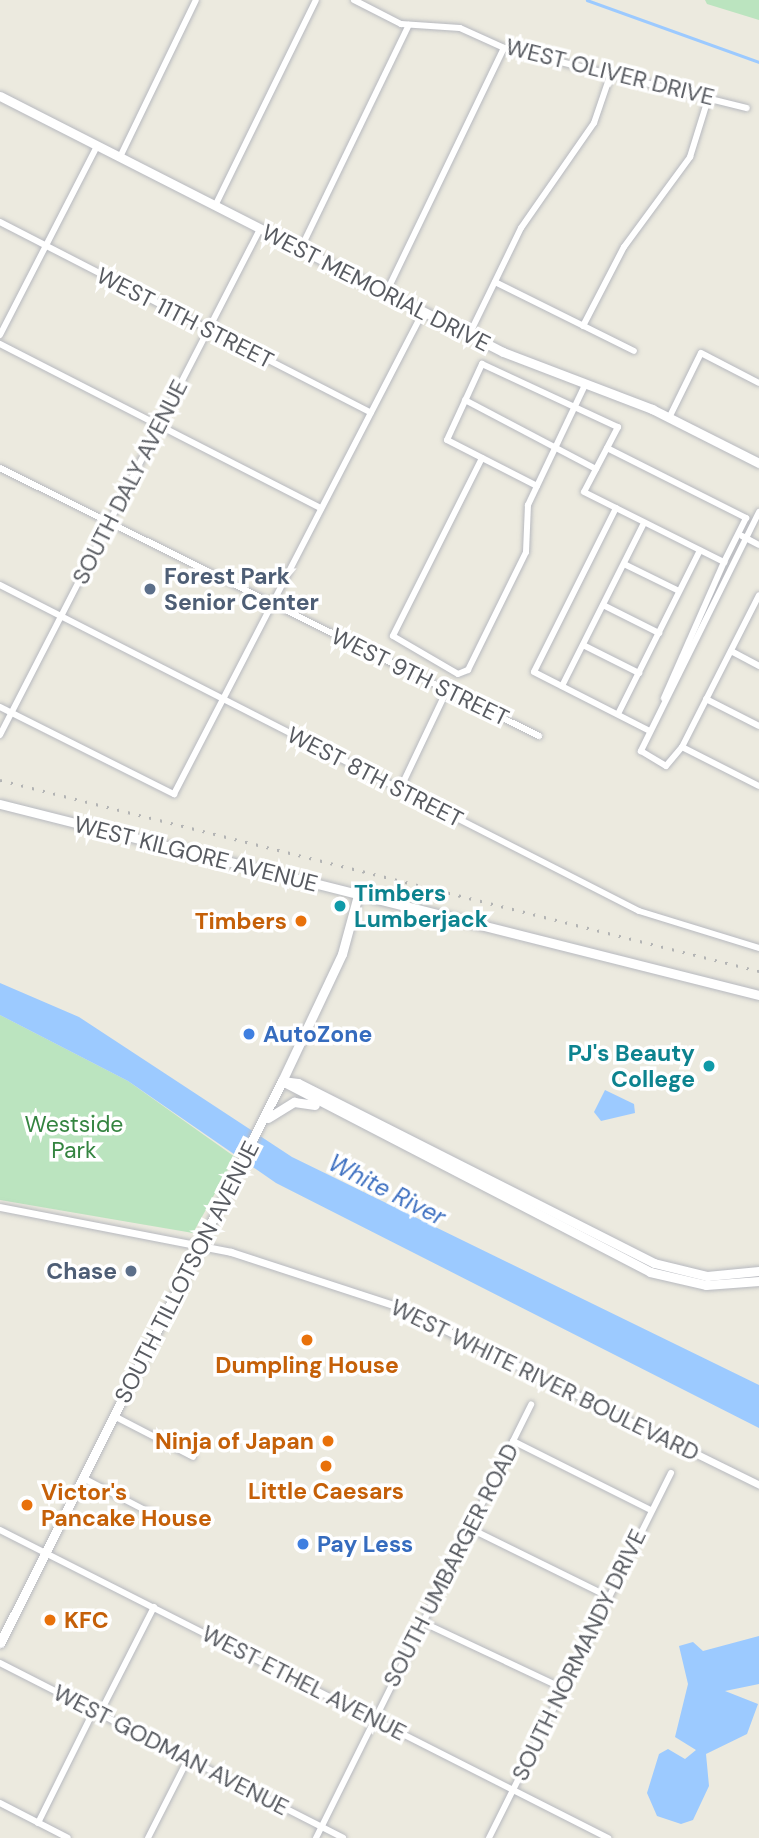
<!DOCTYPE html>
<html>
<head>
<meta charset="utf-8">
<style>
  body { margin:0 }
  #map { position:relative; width:759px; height:1838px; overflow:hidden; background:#eceadf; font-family:"DM Sans",sans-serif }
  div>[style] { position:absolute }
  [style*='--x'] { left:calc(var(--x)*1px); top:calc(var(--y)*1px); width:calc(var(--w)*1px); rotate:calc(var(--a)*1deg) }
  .green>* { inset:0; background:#bbe4bf }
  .water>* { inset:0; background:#9ccaff }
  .stream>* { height:2.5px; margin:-1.25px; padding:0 1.25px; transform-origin:1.25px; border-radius:1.25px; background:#9ccaff }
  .roads { filter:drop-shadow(0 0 2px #b7b9bf) drop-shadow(0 0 2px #b7b9bf) }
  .minor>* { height:6px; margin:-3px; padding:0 3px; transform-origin:3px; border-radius:3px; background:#fff }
  .tertiary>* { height:7px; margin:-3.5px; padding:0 3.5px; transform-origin:3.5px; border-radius:3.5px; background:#fff }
  .secondary>* { height:9px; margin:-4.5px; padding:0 4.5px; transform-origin:4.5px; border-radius:4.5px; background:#fff }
  .rail>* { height:2.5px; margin-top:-1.25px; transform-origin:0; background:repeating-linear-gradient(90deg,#b3b4b4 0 2px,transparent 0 11px) }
  .dots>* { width:19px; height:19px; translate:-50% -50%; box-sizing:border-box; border:4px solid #fff; border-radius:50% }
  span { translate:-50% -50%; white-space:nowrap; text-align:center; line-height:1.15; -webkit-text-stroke:7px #fff; paint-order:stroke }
  .street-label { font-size:23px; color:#585b61 }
  .service-label { font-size:23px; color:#4e5e75; font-weight:700 }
  .left { translate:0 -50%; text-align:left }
  .right { translate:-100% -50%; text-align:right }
  .culture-label { font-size:23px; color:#0d838f; font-weight:700 }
  .food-label { font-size:23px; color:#c56008; font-weight:700 }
  .shop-label { font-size:23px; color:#366cbe; font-weight:700 }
  .park-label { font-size:23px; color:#348440 }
  .water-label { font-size:24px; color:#3f71c1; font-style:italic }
</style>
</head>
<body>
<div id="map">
  <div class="green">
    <i style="clip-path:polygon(705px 0,759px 0,759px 20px,707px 4px)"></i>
    <i style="clip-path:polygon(0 1015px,128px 1081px,235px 1157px,193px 1233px,0 1200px)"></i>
  </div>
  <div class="water">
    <i style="clip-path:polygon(0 983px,79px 1017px,292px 1157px,759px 1385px,759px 1428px,276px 1183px,128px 1081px,0 1015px)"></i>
    <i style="clip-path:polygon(605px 1090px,634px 1104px,635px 1113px,601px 1121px,594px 1112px)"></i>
    <i style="clip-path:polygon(759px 1636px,759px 1684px,725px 1691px,758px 1704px,747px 1734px,706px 1754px,709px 1786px,693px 1820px,681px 1824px,657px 1816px,647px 1793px,659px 1754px,668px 1749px,685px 1759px,696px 1750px,675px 1737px,688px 1684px,679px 1646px,693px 1642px,703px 1651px)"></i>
  </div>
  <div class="stream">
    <i style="--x:587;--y:0;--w:183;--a:19.8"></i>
  </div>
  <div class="roads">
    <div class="minor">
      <i style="--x:354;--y:0;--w:53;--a:27.1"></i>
      <i style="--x:401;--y:24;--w:59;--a:3.9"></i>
      <i style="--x:460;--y:28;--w:48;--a:24.4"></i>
      <i style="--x:504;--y:48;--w:250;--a:13.9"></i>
      <i style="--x:120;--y:157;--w:174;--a:-64.2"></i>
      <i style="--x:215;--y:206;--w:229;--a:-63.9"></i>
      <i style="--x:0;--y:222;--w:417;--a:27.2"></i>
      <i style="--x:300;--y:250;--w:250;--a:-64.2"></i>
      <i style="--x:495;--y:282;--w:155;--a:26.4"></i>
      <i style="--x:386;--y:293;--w:272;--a:-64.3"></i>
      <i style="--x:583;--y:326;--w:89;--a:-62.6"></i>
      <i style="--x:624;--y:247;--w:112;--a:-53.7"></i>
      <i style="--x:690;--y:157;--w:64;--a:-72.7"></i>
      <i style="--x:0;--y:335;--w:212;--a:-62.8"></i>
      <i style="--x:469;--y:335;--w:119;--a:-64.1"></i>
      <i style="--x:521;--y:228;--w:128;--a:-55.2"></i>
      <i style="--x:594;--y:123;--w:50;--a:-71.2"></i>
      <i style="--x:0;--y:344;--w:360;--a:27.1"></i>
      <i style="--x:465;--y:400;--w:148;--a:27.8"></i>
      <i style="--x:669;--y:418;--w:72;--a:-63.8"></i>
      <i style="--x:701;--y:353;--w:65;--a:27.3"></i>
      <i style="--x:607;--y:448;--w:156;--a:26.7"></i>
      <i style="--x:746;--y:518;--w:49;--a:116.6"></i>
      <i style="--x:482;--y:458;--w:199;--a:116.6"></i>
      <i style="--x:393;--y:636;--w:75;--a:30.3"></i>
      <i style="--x:458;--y:674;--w:11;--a:-22"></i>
      <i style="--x:468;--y:670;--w:131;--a:-63.8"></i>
      <i style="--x:526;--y:552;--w:47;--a:-87.6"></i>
      <i style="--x:528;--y:505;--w:135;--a:-64.6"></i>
      <i style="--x:0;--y:468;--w:602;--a:26.44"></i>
      <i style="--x:537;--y:486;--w:101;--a:-152.9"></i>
      <i style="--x:447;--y:440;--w:84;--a:-65.3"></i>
      <i style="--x:482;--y:364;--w:150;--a:24.9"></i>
      <i style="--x:618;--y:427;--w:73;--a:117.6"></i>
      <i style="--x:584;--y:492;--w:157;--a:26.6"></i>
      <i style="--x:724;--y:562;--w:149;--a:113.8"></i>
      <i style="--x:616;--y:508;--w:183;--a:116.6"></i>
      <i style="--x:534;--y:672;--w:128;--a:27"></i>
      <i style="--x:759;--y:512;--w:267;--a:116.3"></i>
      <i style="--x:641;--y:751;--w:29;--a:31"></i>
      <i style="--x:666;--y:766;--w:25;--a:-50"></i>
      <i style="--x:682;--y:747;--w:86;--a:26.9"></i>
      <i style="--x:742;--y:536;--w:19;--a:28"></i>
      <i style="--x:624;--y:564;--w:61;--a:26.1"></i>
      <i style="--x:0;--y:585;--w:717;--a:27.03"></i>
      <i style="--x:639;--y:911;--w:126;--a:17.1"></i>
      <i style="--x:603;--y:605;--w:63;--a:26.6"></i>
      <i style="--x:583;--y:645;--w:63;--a:26.6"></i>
      <i style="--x:731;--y:651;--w:32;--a:28"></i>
      <i style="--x:562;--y:686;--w:182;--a:-63.3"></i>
      <i style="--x:706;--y:699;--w:59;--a:27"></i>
      <i style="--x:0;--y:707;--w:195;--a:26.6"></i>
      <i style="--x:174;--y:794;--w:543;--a:-62.68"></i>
      <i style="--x:618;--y:714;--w:183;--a:-63.4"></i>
      <i style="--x:0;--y:735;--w:569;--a:-62.8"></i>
      <i style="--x:682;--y:747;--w:170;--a:-63.1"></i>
      <i style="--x:400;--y:789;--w:110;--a:-64.6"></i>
      <i style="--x:114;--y:1416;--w:89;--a:27.4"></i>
      <i style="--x:513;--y:1441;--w:152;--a:26.6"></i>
      <i style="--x:83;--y:1478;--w:89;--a:27.4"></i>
      <i style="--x:469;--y:1528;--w:154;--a:26.2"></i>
      <i style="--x:0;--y:1530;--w:682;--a:26.87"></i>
      <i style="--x:422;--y:1622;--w:155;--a:25.2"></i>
      <i style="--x:0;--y:1663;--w:385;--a:27"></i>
      <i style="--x:100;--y:1713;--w:119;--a:-63"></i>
      <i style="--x:0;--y:1803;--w:76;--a:27.2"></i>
      <i style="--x:38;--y:1823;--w:126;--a:-63.6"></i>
      <i style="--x:148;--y:1838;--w:89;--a:-63.1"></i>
      <i style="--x:316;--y:1838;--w:484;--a:-63.6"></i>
      <i style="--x:489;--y:1838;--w:408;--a:-63.5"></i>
    </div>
    <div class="tertiary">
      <i style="--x:0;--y:1207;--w:235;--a:11"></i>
      <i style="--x:231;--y:1252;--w:174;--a:18.1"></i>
      <i style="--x:396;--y:1306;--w:405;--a:26.2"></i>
    </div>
    <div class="secondary">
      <i style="--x:0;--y:96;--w:564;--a:26.97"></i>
      <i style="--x:503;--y:352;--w:160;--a:20.9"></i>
      <i style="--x:652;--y:409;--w:120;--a:26.8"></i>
      <i style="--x:0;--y:804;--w:783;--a:14.13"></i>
      <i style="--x:282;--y:1081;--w:415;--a:27.4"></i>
      <i style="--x:650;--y:1272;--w:57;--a:13.1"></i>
      <i style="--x:706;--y:1285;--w:53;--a:-4.3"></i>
      <i style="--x:282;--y:1081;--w:16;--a:7"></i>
      <i style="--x:298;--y:1083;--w:399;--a:26.8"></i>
      <i style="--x:654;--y:1263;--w:55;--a:13.8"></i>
      <i style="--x:707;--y:1276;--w:52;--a:-5.5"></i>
      <i style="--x:268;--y:1118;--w:31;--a:-32"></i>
      <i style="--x:294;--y:1102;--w:21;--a:8"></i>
      <i style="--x:0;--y:1643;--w:629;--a:-63.35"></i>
      <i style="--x:282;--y:1081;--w:140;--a:-64.7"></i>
      <i style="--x:342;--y:954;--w:61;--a:-74.8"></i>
    </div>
  </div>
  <div class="rail">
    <i style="--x:0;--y:780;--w:783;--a:14.13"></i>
  </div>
  <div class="dots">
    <i style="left:150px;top:589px;background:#5c6f8a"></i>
    <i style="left:340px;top:906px;background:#0f9aa8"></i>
    <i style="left:301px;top:921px;background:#e8710a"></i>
    <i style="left:249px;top:1034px;background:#3f7fe0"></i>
    <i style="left:709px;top:1066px;background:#0f9aa8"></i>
    <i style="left:131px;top:1271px;background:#5c6f8a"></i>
    <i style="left:307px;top:1340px;background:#e8710a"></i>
    <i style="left:328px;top:1441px;background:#e8710a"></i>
    <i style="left:326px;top:1466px;background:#e8710a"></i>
    <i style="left:27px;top:1505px;background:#e8710a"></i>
    <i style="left:303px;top:1544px;background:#3f7fe0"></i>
    <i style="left:50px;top:1620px;background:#e8710a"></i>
  </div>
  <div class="street-label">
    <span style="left:610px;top:72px;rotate:14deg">WEST OLIVER DRIVE</span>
    <span style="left:376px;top:288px;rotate:27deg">WEST MEMORIAL DRIVE</span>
    <span style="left:185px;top:318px;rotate:27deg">WEST 11TH STREET</span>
    <span style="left:130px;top:482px;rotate:-63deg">SOUTH DALY AVENUE</span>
    <span style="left:420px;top:677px;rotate:26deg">WEST 9TH STREET</span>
    <span style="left:375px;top:777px;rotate:27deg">WEST 8TH STREET</span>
    <span style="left:196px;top:854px;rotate:14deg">WEST KILGORE AVENUE</span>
    <span style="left:187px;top:1272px;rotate:-63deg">SOUTH TILLOTSON AVENUE</span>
    <span style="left:545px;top:1380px;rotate:26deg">WEST WHITE RIVER BOULEVARD</span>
    <span style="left:451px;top:1565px;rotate:-63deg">SOUTH UMBARGER ROAD</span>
    <span style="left:579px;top:1655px;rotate:-64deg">SOUTH NORMANDY DRIVE</span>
    <span style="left:304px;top:1683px;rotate:27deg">WEST ETHEL AVENUE</span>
    <span style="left:171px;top:1750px;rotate:27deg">WEST GODMAN AVENUE</span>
  </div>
  <div class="service-label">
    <span class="left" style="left:164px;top:589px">Forest Park<br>Senior Center</span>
    <span class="right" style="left:117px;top:1271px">Chase</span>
  </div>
  <div class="culture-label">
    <span class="left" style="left:354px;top:906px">Timbers<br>Lumberjack</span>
    <span class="right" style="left:695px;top:1066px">PJ's Beauty<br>College</span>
  </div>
  <div class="food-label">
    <span class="right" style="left:287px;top:921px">Timbers</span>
    <span style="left:307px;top:1365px">Dumpling House</span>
    <span class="right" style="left:314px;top:1441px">Ninja of Japan</span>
    <span style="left:326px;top:1491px">Little Caesars</span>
    <span class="left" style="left:41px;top:1505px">Victor's<br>Pancake House</span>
    <span class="left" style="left:64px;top:1620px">KFC</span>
  </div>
  <div class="shop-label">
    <span class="left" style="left:263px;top:1034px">AutoZone</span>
    <span class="left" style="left:317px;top:1544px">Pay Less</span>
  </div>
  <div class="park-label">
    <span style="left:74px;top:1137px">Westside<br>Park</span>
  </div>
  <div class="water-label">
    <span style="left:387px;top:1190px;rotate:27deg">White River</span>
  </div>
</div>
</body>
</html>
